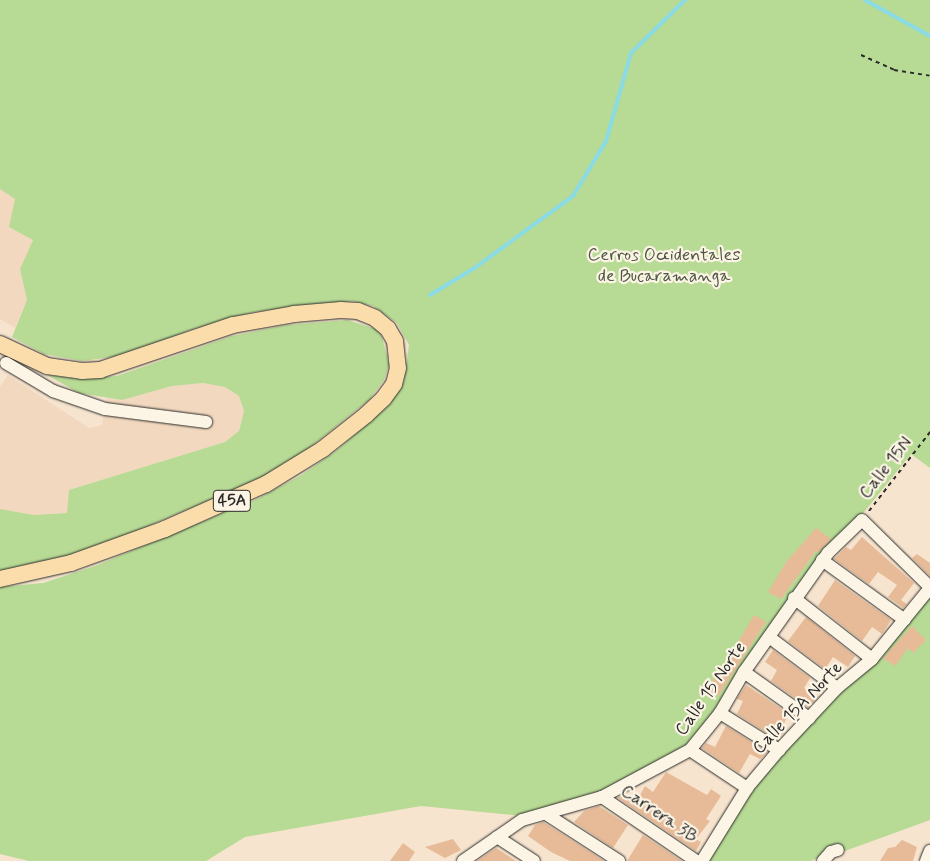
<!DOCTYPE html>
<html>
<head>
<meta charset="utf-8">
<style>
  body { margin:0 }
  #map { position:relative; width:930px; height:861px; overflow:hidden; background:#f6e4ce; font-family:Mynerve,sans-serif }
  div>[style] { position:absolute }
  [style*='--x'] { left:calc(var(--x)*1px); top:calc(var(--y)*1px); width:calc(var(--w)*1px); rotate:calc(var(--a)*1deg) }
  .built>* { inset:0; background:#f2d8be }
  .green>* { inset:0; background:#b7da94 }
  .stream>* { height:4px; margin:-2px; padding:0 2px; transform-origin:2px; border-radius:2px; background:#8adbe3 }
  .building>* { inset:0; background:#e8bb98 }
  .path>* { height:2px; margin-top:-1px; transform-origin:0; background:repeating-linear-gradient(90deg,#2b2b2b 0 4px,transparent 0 8px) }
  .roads { filter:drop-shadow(0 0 1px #2b2b2b) drop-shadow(0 0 1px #2b2b2b) }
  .minor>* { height:12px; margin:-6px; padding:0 6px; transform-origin:6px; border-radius:6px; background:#fcf5e5 }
  .major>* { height:16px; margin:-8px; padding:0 8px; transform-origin:8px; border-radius:8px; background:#faddab }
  span { translate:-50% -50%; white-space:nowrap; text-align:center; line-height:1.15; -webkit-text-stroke:4.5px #fcf5e5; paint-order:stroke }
  .shield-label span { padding:1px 4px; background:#fcf5e5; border:1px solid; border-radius:4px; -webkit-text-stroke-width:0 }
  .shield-label { font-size:16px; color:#2b2b2b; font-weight:700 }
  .park-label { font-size:18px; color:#4e5745 }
  .street-label { font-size:18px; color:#2b2b2b }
</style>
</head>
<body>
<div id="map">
  <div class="built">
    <i style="clip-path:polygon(0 189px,16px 199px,33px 240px,20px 269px,27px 300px,15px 328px,0 319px)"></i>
    <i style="clip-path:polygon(8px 375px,89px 428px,102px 425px,107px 398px,122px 400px,172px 386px,203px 383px,225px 387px,239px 396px,244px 411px,239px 431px,225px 442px,69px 490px,67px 513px,34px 515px,0 509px,0 387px)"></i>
  </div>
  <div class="green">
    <i style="clip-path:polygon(0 0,930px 0,930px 468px,911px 454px,860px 517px,692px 746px,601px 793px,522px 816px,421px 806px,245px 837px,206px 861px,29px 861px,0 854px,0 587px,43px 583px,95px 566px,255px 500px,300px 476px,336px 451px,388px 406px,404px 381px,409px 345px,397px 323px,373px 306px,352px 301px,253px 312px,190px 330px,127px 355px,82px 361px,44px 354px,12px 337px,27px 300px,20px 269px,33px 240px,9px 227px,15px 199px,0 189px)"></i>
    <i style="clip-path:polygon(347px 320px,376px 329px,382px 337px,389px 364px,384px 380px,369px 400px,309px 448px,261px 478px,120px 538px,50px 565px,0 574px,0 509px,34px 515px,67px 513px,69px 490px,225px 442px,239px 431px,244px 411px,239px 396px,225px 387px,203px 383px,172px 386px,122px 400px,79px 393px,47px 375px,80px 379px,117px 376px,232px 336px,287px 325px)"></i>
    <i style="clip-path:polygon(930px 591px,930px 820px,845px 851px,838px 849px,811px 861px,706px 861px,752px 791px,784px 752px)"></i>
  </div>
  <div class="stream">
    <i style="--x:865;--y:0;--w:74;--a:29"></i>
    <i style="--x:430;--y:295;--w:54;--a:-31.3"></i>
    <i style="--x:476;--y:267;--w:120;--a:-36.2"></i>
    <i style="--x:573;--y:196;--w:64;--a:-59"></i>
    <i style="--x:606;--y:141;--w:91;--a:-74.1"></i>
    <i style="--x:631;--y:53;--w:76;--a:-44.5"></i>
  </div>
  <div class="building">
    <i style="clip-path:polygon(816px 528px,831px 539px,819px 552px,816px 551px,781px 599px,768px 592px,787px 561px)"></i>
    <i style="clip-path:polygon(862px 537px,914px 583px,901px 600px,907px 604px,903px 608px,888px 597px,897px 585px,878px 572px,869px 584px,834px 559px,846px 547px,851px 550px)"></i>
    <i style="clip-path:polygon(917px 554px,930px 563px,930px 576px,912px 558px)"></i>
    <i style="clip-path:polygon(835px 580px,891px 620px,882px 634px,872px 627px,862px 641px,818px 606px)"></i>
    <i style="clip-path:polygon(754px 615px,766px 622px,718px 696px,708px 691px,717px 671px,720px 673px)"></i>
    <i style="clip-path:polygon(806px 617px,855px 656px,848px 667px,833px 657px,825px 669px,788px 641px)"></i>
    <i style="clip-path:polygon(912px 626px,926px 640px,913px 653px,908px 648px,895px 666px,883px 658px)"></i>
    <i style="clip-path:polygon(773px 650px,810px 678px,804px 688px,818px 697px,808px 707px,771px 681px,777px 670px,765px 662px)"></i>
    <i style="clip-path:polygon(746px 685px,789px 714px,783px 725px,787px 727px,778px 740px,737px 714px,743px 701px,737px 699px)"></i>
    <i style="clip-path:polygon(726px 726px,767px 752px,760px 759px,750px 754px,739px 773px,702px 748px,706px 743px,715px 747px)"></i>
    <i style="clip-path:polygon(666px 772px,707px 795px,711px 789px,721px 796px,706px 819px,710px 821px,696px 839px,701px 842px,696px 851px,618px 798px,625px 794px,638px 799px,645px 786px,653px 792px)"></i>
    <i style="clip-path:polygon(599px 806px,628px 825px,613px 848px,574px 822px,584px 811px)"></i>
    <i style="clip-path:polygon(543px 822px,548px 825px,604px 861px,570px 861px,551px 852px,528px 836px,535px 825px)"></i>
    <i style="clip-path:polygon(643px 835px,682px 861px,627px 861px)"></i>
    <i style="clip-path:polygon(453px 839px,461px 850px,445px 858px,425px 847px)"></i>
    <i style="clip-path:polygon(902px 840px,917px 847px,913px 861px,880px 861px,888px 848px,895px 847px)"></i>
    <i style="clip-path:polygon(403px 843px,415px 852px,409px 861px,390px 861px)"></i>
    <i style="clip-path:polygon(496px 848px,516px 861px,477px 861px)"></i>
  </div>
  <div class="path">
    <i style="--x:861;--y:55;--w:36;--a:24"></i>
    <i style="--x:894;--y:70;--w:36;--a:9"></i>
    <i style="--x:869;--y:511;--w:100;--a:-52.3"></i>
  </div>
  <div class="roads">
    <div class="minor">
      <i style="--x:6;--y:363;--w:55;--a:30.8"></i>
      <i style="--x:53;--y:391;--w:55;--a:19.1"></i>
      <i style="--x:105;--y:409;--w:102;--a:7.3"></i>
      <i style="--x:822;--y:560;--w:102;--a:35.9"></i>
      <i style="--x:794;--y:598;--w:99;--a:38"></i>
      <i style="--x:769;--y:637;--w:85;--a:36.9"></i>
      <i style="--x:744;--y:672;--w:80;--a:35.3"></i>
      <i style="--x:720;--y:713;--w:70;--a:32.1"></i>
      <i style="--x:690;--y:750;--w:69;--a:33.7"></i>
      <i style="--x:602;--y:797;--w:114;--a:34.2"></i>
      <i style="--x:546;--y:814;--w:87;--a:32.8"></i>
      <i style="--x:497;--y:837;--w:44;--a:33"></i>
      <i style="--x:463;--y:861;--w:72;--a:-34.8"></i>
      <i style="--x:522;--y:820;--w:83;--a:-16"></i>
      <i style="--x:602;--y:797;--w:100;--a:-28.1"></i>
      <i style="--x:690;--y:750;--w:48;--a:-51"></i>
      <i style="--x:720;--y:713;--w:48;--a:-59.7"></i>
      <i style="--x:744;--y:672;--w:146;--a:-54.8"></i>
      <i style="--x:828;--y:553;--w:47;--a:-44.1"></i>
      <i style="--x:862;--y:520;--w:95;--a:44.6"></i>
      <i style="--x:702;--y:861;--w:86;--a:-58.3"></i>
      <i style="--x:747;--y:788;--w:50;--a:-49.9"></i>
      <i style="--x:779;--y:750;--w:85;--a:-46.9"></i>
      <i style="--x:837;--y:688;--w:45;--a:-39.6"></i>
      <i style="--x:872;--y:659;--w:92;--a:-50.8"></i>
      <i style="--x:823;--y:861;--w:12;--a:-48"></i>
      <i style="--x:831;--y:852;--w:7;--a:-16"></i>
      <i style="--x:926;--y:861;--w:11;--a:-68"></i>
    </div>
    <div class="major">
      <i style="--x:0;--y:344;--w:52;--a:25.1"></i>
      <i style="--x:47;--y:366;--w:35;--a:8"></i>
      <i style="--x:82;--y:371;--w:18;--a:-3"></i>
      <i style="--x:100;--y:370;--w:140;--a:-18.7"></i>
      <i style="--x:233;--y:325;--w:62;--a:-10.2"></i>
      <i style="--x:294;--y:314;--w:47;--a:-4.9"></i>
      <i style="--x:341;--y:310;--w:17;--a:3"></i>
      <i style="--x:358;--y:311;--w:18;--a:22"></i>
      <i style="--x:375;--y:318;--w:17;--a:40"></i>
      <i style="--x:388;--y:329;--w:14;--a:60"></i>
      <i style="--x:395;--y:341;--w:27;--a:84"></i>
      <i style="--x:398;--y:368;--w:16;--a:104"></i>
      <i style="--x:394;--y:384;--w:17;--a:126"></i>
      <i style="--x:384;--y:398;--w:25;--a:137"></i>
      <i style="--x:366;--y:415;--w:55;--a:141.7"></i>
      <i style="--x:323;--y:449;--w:67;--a:148.4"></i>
      <i style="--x:266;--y:484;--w:111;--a:156"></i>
      <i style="--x:165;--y:529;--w:100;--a:160.1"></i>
      <i style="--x:71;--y:563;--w:73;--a:167.3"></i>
    </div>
  </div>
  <div class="shield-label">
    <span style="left:232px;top:501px">45A</span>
  </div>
  <div class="park-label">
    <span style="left:664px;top:266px">Cerros Occidentales<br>de Bucaramanga</span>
  </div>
  <div class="street-label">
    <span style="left:886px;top:468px;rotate:-52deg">Calle 15N</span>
    <span style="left:711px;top:689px;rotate:-55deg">Calle 15 Norte</span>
    <span style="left:798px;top:708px;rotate:-46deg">Calle 15A Norte</span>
    <span style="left:659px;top:814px;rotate:34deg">Carrera 3B</span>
  </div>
</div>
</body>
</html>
